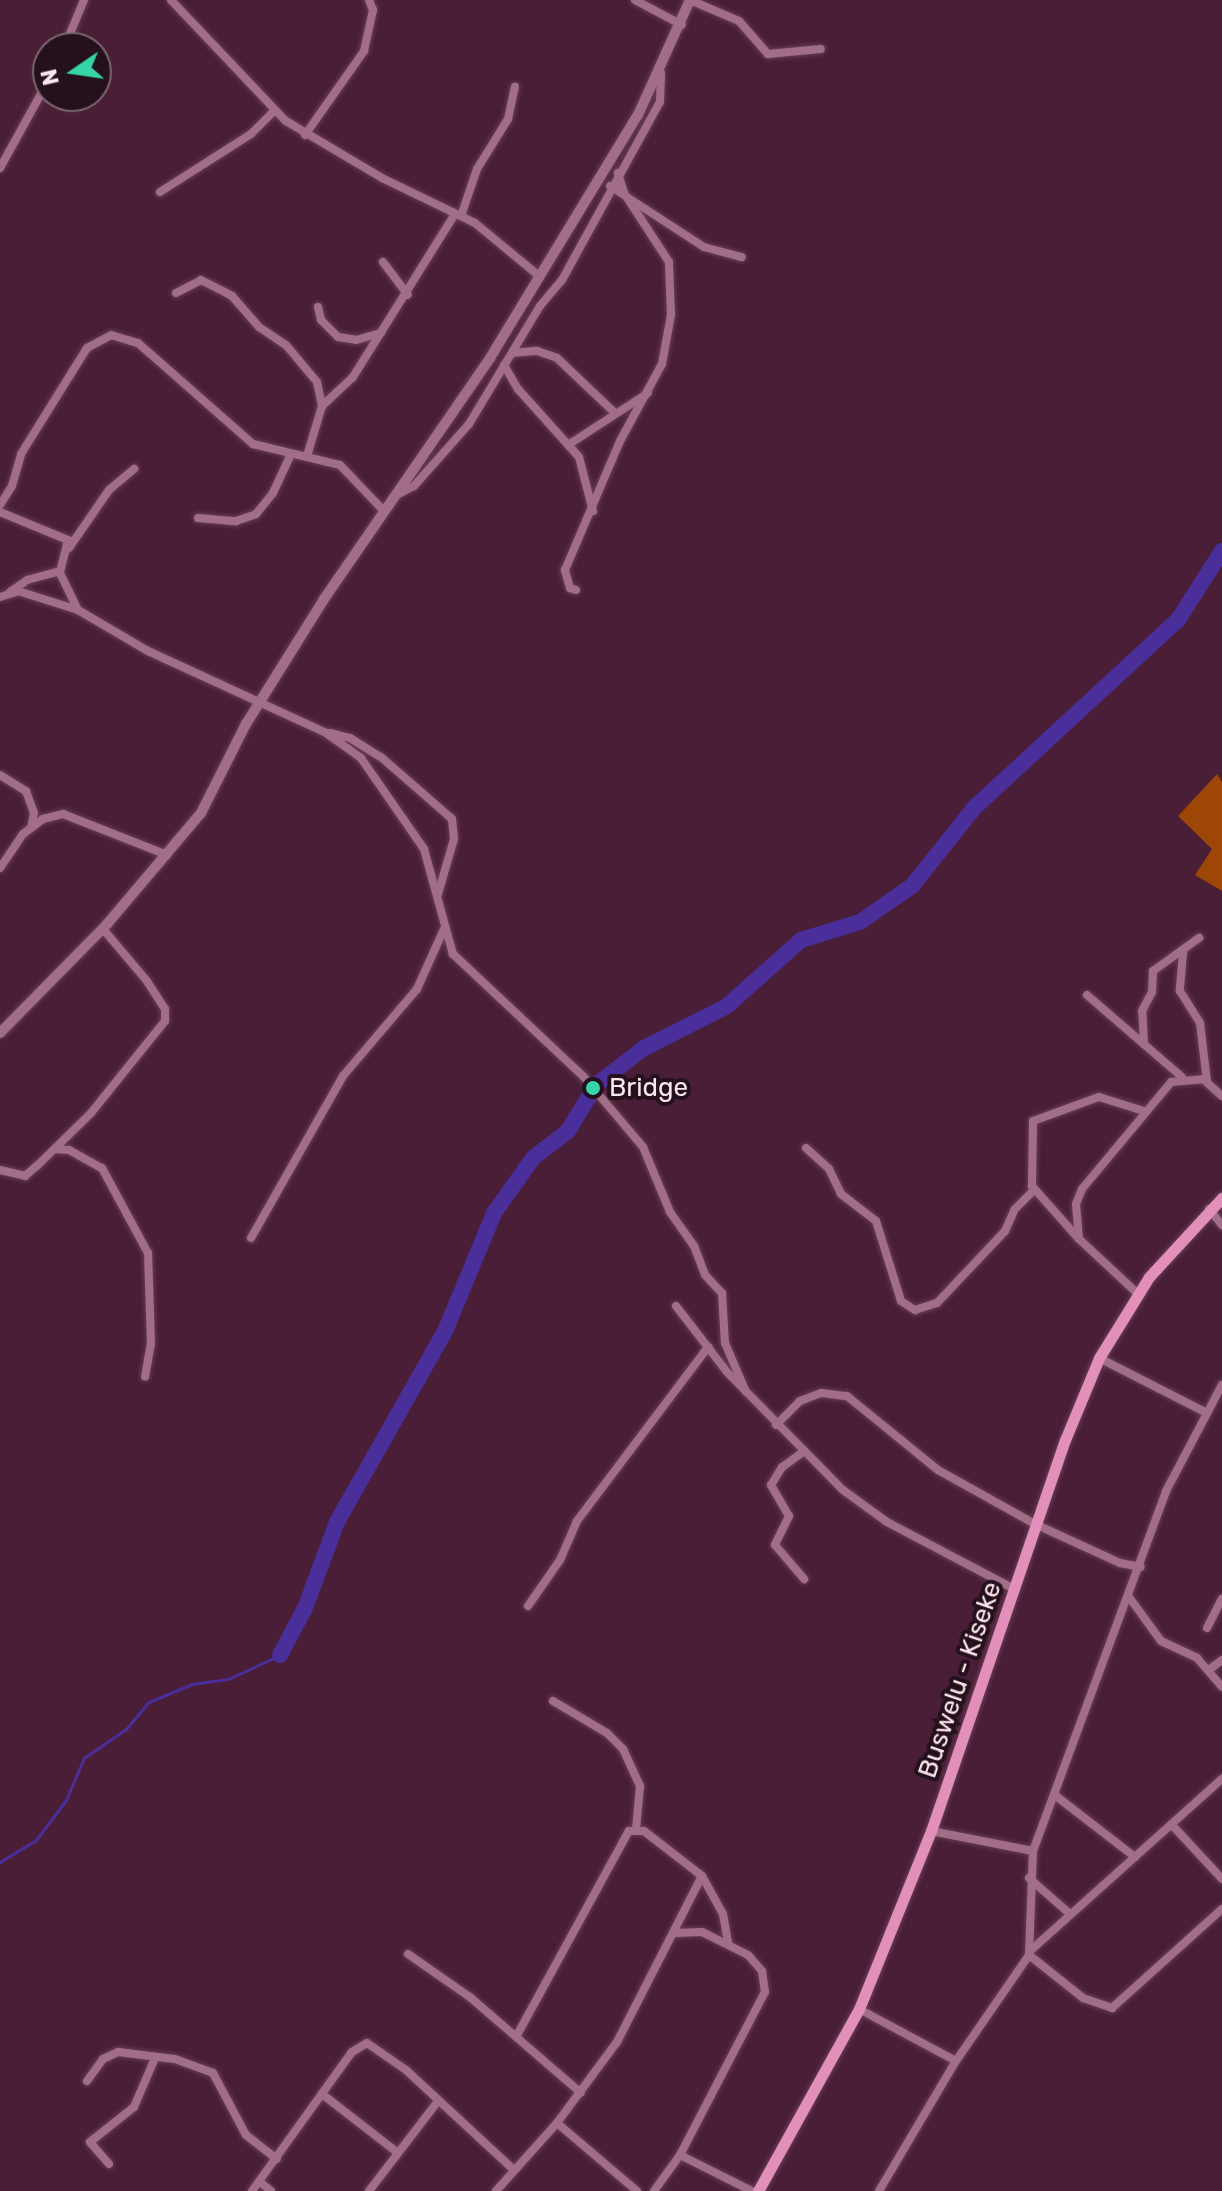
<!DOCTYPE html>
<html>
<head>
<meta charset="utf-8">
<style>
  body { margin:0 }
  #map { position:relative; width:1222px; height:2191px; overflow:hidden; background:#4a1e36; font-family:Rubik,sans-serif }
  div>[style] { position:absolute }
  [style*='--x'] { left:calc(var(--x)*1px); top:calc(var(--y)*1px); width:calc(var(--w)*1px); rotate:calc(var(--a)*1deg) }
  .forest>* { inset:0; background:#9d4605 }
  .stream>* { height:3px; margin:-1.5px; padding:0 1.5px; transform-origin:1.5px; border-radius:1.5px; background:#4a2e9a }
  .river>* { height:16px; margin:-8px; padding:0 8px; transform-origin:8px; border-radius:8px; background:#4a2e9a }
  .roads { filter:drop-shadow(0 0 2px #673e54) drop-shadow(0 0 2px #673e54) }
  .minor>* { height:8px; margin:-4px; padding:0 4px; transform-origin:4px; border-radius:4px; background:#a26e87 }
  .tertiary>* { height:10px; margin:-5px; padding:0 5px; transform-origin:5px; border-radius:5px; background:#a26e87 }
  .secondary>* { height:11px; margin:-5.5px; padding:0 5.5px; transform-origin:5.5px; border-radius:5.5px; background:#e28fb9 }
  .dots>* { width:22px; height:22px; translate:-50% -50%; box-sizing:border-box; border:4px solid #24111b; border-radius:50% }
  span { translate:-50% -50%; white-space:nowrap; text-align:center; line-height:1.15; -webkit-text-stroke:8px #24111b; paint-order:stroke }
  .poi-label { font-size:26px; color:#fee6f0 }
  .left { translate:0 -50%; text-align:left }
  .street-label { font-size:26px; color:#fee6f0 }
  .north { position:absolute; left:32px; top:32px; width:80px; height:80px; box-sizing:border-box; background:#24111b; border:2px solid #7b6670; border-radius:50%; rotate:257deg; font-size:22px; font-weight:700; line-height:32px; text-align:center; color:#fee6f0 }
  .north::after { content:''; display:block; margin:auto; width:28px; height:36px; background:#36d4a7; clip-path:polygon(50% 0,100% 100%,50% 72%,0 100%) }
</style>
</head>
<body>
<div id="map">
  <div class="forest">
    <i style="clip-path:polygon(1217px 774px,1222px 782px,1222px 891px,1195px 875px,1212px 849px,1178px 816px)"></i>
  </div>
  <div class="stream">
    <i style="--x:0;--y:1862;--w:42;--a:-31.4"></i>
    <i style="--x:36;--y:1840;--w:50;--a:-53.1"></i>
    <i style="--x:66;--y:1800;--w:46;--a:-66.8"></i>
    <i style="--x:84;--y:1758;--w:51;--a:-34.6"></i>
    <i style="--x:126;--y:1729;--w:35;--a:-50"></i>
    <i style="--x:149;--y:1702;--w:47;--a:-22.7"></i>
    <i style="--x:192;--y:1684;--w:36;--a:-8"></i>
    <i style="--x:228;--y:1679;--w:57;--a:-24.8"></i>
  </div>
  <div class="river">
    <i style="--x:280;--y:1655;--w:53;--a:-62"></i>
    <i style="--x:305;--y:1608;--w:92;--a:-69.6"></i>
    <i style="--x:337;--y:1522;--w:222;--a:-60.5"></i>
    <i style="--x:446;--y:1329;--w:126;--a:-67.5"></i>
    <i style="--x:494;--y:1213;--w:67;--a:-54.7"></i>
    <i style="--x:533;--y:1158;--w:44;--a:-37.6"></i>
    <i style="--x:568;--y:1131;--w:54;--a:-58.7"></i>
    <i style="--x:596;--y:1085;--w:61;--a:-37.6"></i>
    <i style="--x:644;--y:1048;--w:93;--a:-26.8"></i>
    <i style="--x:727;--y:1006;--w:99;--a:-41.7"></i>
    <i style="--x:801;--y:940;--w:62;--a:-17"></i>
    <i style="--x:860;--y:922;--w:63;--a:-34.7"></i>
    <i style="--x:912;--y:886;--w:100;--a:-51.5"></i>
    <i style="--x:974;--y:808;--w:277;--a:-42.7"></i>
    <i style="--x:1178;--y:620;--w:82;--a:-57.5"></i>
  </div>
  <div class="roads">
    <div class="minor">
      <i style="--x:171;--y:0;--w:167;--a:46.5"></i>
      <i style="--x:286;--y:121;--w:112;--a:30.7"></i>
      <i style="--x:382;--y:178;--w:103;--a:25.8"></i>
      <i style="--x:475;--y:223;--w:83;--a:39.6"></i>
      <i style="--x:635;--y:0;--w:53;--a:28"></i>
      <i style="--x:690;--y:0;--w:53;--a:23.2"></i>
      <i style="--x:739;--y:21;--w:44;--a:48.7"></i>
      <i style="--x:768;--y:54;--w:53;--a:-5.4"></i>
      <i style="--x:64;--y:48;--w:52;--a:-67.4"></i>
      <i style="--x:305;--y:135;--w:103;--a:-54.9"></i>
      <i style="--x:364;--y:51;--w:42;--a:-77.6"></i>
      <i style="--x:373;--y:10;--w:11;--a:-112"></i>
      <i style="--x:0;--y:168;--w:99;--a:-61.1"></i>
      <i style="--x:610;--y:186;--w:112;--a:33"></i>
      <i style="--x:704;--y:247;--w:39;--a:15"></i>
      <i style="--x:160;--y:192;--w:108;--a:-32.5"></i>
      <i style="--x:251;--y:134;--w:34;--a:-45"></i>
      <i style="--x:461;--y:216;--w:50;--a:-71.2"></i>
      <i style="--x:477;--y:169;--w:59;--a:-58.2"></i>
      <i style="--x:508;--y:119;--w:33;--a:-78"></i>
      <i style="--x:383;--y:262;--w:41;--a:52.9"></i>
      <i style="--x:176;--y:293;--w:28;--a:-27"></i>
      <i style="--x:201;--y:280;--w:35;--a:27"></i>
      <i style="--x:232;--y:296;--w:41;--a:48.9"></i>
      <i style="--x:259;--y:327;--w:32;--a:34"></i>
      <i style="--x:286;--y:345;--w:48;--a:50"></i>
      <i style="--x:317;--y:382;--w:25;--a:78"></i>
      <i style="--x:318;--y:307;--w:13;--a:77"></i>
      <i style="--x:321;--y:320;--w:24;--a:45"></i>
      <i style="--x:338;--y:337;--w:18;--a:9"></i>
      <i style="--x:356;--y:340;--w:26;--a:-16"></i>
      <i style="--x:512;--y:353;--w:25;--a:-5"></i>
      <i style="--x:537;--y:351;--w:21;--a:19"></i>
      <i style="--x:557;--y:358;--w:79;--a:43.5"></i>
      <i style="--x:504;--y:365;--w:28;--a:60"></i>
      <i style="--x:518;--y:389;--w:91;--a:48.1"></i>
      <i style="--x:579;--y:457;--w:56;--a:75.5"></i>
      <i style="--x:568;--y:445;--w:95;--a:-33"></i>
      <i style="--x:307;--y:456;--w:52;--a:-73.3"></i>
      <i style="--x:322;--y:406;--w:42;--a:-43.1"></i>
      <i style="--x:353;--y:377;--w:192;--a:-58"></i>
      <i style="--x:393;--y:497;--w:24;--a:-28"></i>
      <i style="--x:414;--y:486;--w:83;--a:-48.4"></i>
      <i style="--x:469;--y:424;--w:138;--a:-59"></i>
      <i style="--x:540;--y:306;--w:34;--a:-50"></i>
      <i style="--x:562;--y:280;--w:203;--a:-61.2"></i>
      <i style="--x:660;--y:102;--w:29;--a:-88"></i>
      <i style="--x:0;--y:505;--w:22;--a:-58"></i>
      <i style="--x:12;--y:486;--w:33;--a:-74"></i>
      <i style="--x:21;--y:454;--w:125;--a:-58.1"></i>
      <i style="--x:87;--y:348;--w:27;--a:-28"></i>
      <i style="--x:111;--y:335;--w:28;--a:17"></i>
      <i style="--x:138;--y:343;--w:153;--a:41.3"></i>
      <i style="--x:253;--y:444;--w:89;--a:13.6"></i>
      <i style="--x:340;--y:465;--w:64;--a:46.3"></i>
      <i style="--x:0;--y:512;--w:74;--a:22.4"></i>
      <i style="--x:68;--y:540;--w:34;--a:104"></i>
      <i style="--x:60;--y:573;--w:41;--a:64.1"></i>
      <i style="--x:198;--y:518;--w:38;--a:5"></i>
      <i style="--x:236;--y:521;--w:21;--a:-19"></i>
      <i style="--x:256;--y:514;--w:27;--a:-51"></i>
      <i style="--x:273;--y:493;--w:43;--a:-65.2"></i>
      <i style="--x:69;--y:548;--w:70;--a:-55.4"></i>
      <i style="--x:109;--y:490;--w:33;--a:-40"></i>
      <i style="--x:576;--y:590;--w:6;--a:-162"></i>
      <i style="--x:570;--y:588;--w:19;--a:-106"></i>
      <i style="--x:565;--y:570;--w:140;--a:-66.9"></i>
      <i style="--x:620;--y:441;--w:88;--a:-61.4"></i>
      <i style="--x:662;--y:364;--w:50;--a:-79.6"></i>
      <i style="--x:671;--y:315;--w:53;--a:-92.2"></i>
      <i style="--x:669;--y:262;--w:82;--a:-123.1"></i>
      <i style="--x:624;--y:193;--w:21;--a:-107"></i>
      <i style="--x:10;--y:592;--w:21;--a:-35"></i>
      <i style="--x:27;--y:580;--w:34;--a:-15"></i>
      <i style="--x:0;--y:597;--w:19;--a:-18"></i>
      <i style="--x:18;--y:591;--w:63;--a:17.6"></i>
      <i style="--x:78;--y:610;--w:81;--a:30.4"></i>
      <i style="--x:148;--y:651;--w:196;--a:24.7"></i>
      <i style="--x:326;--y:733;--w:43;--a:35.5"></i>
      <i style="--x:361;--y:758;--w:111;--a:55.3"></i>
      <i style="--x:424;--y:849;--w:109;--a:74.6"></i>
      <i style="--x:453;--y:954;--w:178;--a:43.2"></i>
      <i style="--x:583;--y:1076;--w:93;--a:49.8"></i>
      <i style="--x:643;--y:1147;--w:70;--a:67.4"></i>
      <i style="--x:670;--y:1212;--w:42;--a:54.8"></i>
      <i style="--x:694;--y:1246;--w:31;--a:69"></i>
      <i style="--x:705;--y:1275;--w:25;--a:47"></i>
      <i style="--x:722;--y:1293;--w:50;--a:86.6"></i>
      <i style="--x:725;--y:1343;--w:53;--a:66.8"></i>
      <i style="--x:330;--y:733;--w:21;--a:14"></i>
      <i style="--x:350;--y:738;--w:36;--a:32"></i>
      <i style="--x:381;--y:757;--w:94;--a:41.1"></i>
      <i style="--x:452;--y:819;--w:20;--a:84"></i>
      <i style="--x:454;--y:839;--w:57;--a:106.2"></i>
      <i style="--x:0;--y:775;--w:31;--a:32"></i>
      <i style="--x:26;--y:791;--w:23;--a:70"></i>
      <i style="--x:34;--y:813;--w:15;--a:101"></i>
      <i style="--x:0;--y:868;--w:41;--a:-55.9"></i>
      <i style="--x:23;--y:834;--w:25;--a:-37"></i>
      <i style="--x:43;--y:819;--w:21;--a:-14"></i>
      <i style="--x:63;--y:814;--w:112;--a:21.5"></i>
      <i style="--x:1183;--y:953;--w:38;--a:95"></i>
      <i style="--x:1180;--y:991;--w:38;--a:58"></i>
      <i style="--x:1200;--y:1023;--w:59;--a:83.2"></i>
      <i style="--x:1087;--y:995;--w:125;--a:40.8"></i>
      <i style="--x:1144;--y:1044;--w:33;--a:-93"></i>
      <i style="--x:1142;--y:1011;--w:21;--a:-62"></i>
      <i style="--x:1152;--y:992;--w:21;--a:-87"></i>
      <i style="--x:1153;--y:971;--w:57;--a:-35.7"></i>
      <i style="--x:806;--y:1148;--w:31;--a:42"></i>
      <i style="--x:829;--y:1169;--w:28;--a:64"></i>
      <i style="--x:841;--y:1194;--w:44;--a:37.6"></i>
      <i style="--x:876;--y:1221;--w:84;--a:72.6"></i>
      <i style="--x:901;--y:1301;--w:17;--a:33"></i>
      <i style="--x:915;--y:1310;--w:23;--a:-18"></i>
      <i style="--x:937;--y:1303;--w:99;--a:-46.6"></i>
      <i style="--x:1005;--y:1231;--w:24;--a:-66"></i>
      <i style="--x:1015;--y:1209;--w:27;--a:-45"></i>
      <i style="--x:55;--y:1149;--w:14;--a:4"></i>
      <i style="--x:69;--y:1150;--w:38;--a:29"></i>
      <i style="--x:102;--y:1168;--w:97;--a:61.6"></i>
      <i style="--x:148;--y:1253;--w:90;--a:88.1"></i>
      <i style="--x:151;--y:1343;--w:34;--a:100"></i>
      <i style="--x:0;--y:1170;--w:26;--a:13"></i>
      <i style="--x:25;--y:1176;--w:18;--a:-41"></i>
      <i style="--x:39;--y:1164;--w:73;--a:-44.4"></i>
      <i style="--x:91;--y:1113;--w:118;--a:-51.2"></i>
      <i style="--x:165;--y:1021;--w:12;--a:-90"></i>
      <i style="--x:165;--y:1009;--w:33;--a:-123"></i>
      <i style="--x:147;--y:981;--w:68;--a:-130.2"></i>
      <i style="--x:1209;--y:1209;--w:21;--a:51"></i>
      <i style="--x:251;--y:1238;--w:186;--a:-60.4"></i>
      <i style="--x:343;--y:1076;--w:114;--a:-49.6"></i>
      <i style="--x:417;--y:989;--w:66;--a:-65.8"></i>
      <i style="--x:1079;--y:1239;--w:71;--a:-131.6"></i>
      <i style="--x:1032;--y:1186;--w:65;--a:-89.1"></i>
      <i style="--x:1033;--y:1121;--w:70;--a:-20"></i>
      <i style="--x:1099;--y:1097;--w:47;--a:17.3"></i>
      <i style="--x:1137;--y:1293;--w:79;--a:-137"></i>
      <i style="--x:1079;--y:1239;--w:35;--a:-95"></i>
      <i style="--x:1076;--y:1204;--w:16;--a:-68"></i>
      <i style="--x:1082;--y:1189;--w:139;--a:-50.2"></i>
      <i style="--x:1171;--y:1082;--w:32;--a:-5"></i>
      <i style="--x:1203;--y:1079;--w:25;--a:42"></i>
      <i style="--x:676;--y:1306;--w:83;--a:52.3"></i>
      <i style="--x:727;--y:1372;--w:165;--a:45.5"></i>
      <i style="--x:843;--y:1490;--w:54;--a:36"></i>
      <i style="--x:887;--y:1522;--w:144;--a:27.8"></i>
      <i style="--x:1099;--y:1358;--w:119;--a:27"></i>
      <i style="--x:776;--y:1425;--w:34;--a:-45"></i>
      <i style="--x:800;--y:1401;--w:22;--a:-21"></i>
      <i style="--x:821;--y:1393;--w:26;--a:7"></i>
      <i style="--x:847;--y:1396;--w:117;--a:39.1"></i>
      <i style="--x:938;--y:1470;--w:113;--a:29.1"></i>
      <i style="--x:1037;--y:1525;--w:91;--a:24.6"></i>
      <i style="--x:1120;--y:1563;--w:21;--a:11"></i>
      <i style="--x:803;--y:1452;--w:26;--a:144"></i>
      <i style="--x:782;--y:1467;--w:21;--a:121"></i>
      <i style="--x:771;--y:1485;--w:36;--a:60"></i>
      <i style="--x:789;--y:1516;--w:32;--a:116"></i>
      <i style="--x:775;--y:1545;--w:45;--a:49.5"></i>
      <i style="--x:1129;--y:1597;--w:54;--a:54"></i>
      <i style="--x:1161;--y:1641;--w:40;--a:25"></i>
      <i style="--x:1197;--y:1658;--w:38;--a:49"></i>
      <i style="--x:528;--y:1606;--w:56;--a:-55.2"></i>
      <i style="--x:560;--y:1560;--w:43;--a:-66.4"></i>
      <i style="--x:577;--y:1521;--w:218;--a:-53"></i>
      <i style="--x:1207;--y:1628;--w:33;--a:-63"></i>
      <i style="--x:1210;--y:1669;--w:15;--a:-37"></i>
      <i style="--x:553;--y:1701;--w:63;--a:30.7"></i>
      <i style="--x:607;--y:1733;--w:23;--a:45"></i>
      <i style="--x:623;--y:1749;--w:41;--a:65.3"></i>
      <i style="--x:640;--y:1786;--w:43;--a:95.3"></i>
      <i style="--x:1056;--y:1796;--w:100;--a:37.7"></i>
      <i style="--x:1173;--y:1826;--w:72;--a:47.2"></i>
      <i style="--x:931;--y:1831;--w:104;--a:11.1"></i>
      <i style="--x:1029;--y:1878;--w:53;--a:41.2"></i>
      <i style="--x:1030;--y:1951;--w:258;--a:-41.9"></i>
      <i style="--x:408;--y:1954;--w:77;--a:34.9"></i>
      <i style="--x:471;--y:1998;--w:145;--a:40.8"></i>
      <i style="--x:1029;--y:1955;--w:69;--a:38.5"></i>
      <i style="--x:1083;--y:1998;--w:31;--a:19"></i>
      <i style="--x:1112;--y:2008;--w:148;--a:-42"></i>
      <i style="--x:859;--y:2009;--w:110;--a:28.2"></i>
      <i style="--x:516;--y:2037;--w:235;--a:-61.3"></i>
      <i style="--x:629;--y:1831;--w:15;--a:0"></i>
      <i style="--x:644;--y:1831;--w:73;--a:37.8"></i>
      <i style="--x:702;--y:1876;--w:43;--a:61.1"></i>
      <i style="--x:723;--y:1914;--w:29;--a:80"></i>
      <i style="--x:87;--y:2081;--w:27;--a:-54"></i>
      <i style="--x:103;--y:2059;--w:17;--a:-25"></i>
      <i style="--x:118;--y:2052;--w:57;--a:7"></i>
      <i style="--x:175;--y:2059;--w:40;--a:20.2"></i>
      <i style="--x:213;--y:2073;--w:70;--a:62"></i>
      <i style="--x:246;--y:2135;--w:39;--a:38"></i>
      <i style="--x:322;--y:2094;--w:96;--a:37.8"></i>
      <i style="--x:557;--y:2123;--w:105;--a:40.4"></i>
      <i style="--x:680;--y:2155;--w:80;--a:26.6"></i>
      <i style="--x:109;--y:2164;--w:29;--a:-131"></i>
      <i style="--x:90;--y:2142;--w:56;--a:-38.5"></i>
      <i style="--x:134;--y:2107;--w:53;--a:-66.8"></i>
      <i style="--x:260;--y:2182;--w:14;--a:39"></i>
      <i style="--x:252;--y:2191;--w:171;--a:-54.3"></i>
      <i style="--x:352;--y:2052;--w:17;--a:-31"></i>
      <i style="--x:367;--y:2043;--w:47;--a:34.7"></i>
      <i style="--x:406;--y:2070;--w:146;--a:42.8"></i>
      <i style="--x:369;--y:2191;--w:113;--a:-52.5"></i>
      <i style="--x:496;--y:2191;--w:91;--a:-48.1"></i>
      <i style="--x:557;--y:2123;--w:101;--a:-53.5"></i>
      <i style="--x:617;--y:2042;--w:186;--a:-62.9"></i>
      <i style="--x:654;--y:2191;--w:44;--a:-54.2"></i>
      <i style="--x:680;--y:2155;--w:184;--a:-62.5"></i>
      <i style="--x:765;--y:1992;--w:21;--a:-98"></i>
      <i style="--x:762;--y:1971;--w:21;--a:-131"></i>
      <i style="--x:748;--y:1955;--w:51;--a:-153.4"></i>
      <i style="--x:702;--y:1932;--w:27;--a:178"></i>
      <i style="--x:879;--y:2191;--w:151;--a:-59.4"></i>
      <i style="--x:956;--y:2061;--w:129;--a:-55.4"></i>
      <i style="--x:1029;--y:1955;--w:104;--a:-87.8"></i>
      <i style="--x:1033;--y:1851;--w:384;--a:-69.7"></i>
      <i style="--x:1166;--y:1491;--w:120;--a:-62.2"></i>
    </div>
    <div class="tertiary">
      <i style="--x:0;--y:1033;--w:154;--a:-45.5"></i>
      <i style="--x:108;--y:923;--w:144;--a:-49.8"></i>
      <i style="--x:201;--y:813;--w:100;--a:-63.2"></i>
      <i style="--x:246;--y:724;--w:147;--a:-58"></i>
      <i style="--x:324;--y:599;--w:293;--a:-55.4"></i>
      <i style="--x:490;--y:358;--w:285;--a:-58.7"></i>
      <i style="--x:638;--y:115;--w:126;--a:-65.7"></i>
    </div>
    <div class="secondary">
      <i style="--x:758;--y:2191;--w:208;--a:-61"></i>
      <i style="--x:859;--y:2009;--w:192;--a:-68"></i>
      <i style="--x:931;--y:1831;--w:413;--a:-71.1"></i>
      <i style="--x:1065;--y:1440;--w:89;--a:-67.5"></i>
      <i style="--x:1099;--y:1358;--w:95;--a:-58.3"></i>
      <i style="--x:1149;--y:1277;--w:108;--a:-47.3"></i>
    </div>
  </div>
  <div class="dots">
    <i style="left:593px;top:1088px;background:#36d4a7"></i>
  </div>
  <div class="poi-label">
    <span class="left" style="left:609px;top:1088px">Bridge</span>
  </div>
  <div class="street-label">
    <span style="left:960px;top:1680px;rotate:-71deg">Buswelu - Kiseke</span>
  </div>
  <div class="north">N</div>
</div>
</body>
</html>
